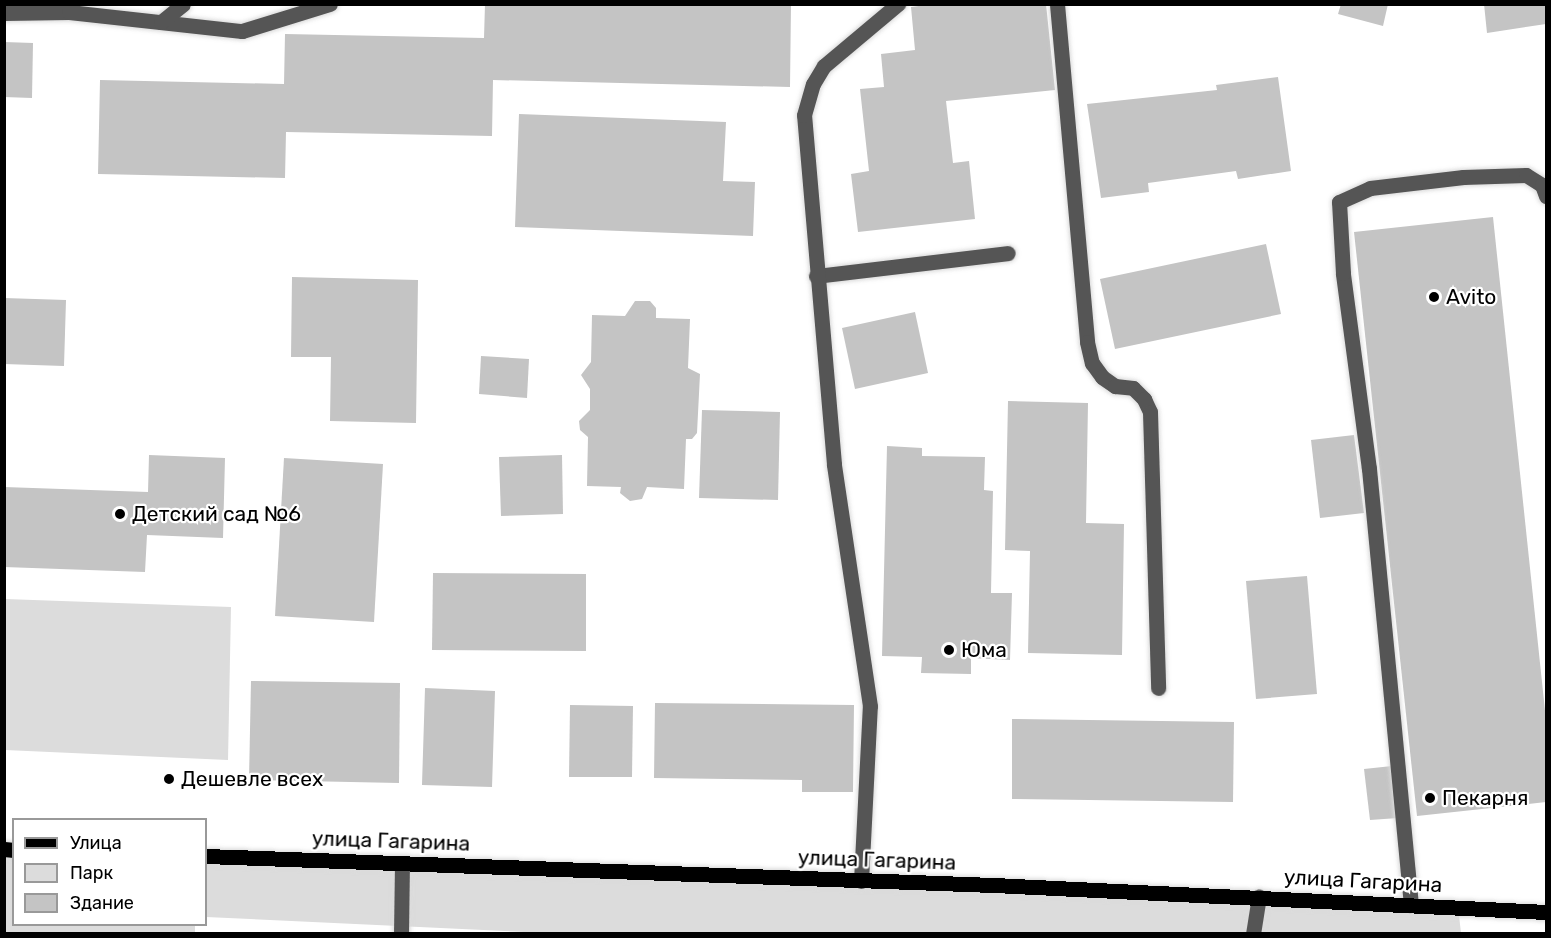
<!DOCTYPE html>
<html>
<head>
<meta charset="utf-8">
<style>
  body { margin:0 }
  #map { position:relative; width:1551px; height:938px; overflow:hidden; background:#fff; font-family:Rubik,sans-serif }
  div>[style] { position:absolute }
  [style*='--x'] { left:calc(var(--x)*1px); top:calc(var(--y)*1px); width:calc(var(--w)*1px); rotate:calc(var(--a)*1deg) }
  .green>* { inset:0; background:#dcdcdc }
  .building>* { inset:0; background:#c4c4c4 }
  .roads { filter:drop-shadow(0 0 2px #dbdbdb) drop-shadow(0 0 2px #dbdbdb) }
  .minor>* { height:15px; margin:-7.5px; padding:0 7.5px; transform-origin:7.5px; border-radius:7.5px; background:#555 }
  .major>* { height:15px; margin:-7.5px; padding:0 7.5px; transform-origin:7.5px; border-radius:7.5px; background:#000 }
  .dots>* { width:16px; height:16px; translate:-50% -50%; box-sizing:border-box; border:3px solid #fff; border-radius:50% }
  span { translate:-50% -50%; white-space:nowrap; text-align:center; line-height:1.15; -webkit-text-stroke:4.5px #fff; paint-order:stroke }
  .poi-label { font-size:21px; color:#000 }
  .left { translate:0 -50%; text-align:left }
  .street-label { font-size:21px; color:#000 }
  .frame { position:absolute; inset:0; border:6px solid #000; pointer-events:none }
  .legend { position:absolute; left:12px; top:818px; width:195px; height:108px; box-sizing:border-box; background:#fff; border:2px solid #999; margin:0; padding:8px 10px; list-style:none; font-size:18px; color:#000 }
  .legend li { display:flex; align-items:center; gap:12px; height:30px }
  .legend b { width:30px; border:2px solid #999 }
</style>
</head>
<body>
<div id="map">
  <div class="green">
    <i style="clip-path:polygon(5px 599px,231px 607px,228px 760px,5px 750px)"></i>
    <i style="clip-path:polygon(4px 849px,13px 850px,14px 924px,195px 924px,195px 933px,5px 933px)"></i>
    <i style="clip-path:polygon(206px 856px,1458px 907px,1461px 933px,567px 934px,206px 917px)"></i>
  </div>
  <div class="building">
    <i style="clip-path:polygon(485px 4px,791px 4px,790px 87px,493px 80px,492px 136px,286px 132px,285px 178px,98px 174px,100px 80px,284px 84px,285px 34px,484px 38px)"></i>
    <i style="clip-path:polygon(934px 4px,1046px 4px,1055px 90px,946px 101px,953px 163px,969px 161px,975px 219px,858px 232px,851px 174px,869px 171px,860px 89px,884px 87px,881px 54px,915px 50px,911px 7px)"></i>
    <i style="clip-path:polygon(1341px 4px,1388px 4px,1383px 26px,1338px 14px)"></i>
    <i style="clip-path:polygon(1484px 4px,1546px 4px,1546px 24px,1487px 33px)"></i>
    <i style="clip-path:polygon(4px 42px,33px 43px,32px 98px,4px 97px)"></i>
    <i style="clip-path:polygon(1278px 77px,1291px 171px,1238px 179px,1236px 171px,1148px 183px,1149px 192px,1101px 198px,1087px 104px,1217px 90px,1216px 85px)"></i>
    <i style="clip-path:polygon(519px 114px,726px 122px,723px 181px,755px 182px,753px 236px,515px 227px)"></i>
    <i style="clip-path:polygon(1493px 217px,1546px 720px,1546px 802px,1417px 816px,1354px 232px)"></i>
    <i style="clip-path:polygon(1266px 244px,1281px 314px,1115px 349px,1100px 279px)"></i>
    <i style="clip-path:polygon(292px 277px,418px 280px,416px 423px,330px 421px,331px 357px,291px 357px)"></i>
    <i style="clip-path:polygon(4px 298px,66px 300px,64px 366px,4px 364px)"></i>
    <i style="clip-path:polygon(635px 301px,650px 301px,656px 308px,656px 318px,690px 319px,688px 368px,700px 374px,697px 433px,692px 439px,686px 439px,684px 489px,647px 487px,642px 499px,630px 501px,620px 493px,621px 487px,587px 486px,588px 437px,580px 430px,579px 421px,590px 410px,590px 389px,581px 375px,591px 362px,592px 315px,625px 316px)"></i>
    <i style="clip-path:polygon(915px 312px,928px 373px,855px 389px,842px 328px)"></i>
    <i style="clip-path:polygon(481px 356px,529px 359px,527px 398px,479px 394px)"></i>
    <i style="clip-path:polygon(1008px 401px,1088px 403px,1086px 523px,1124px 524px,1122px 655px,1028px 653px,1030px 551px,1005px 550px)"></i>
    <i style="clip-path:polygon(702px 410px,780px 412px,778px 500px,699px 498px)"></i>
    <i style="clip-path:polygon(1354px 435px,1364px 513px,1320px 518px,1311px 440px)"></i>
    <i style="clip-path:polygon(887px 446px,922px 448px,922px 456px,985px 457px,984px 490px,993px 491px,991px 593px,1012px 593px,1010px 660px,971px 658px,971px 674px,921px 673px,922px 657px,882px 656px)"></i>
    <i style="clip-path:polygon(149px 455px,225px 458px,223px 538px,147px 535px,145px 572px,4px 567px,4px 487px,148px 492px)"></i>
    <i style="clip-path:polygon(562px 455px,563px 514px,501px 516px,499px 457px)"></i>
    <i style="clip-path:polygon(284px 458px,383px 464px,374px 622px,275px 616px)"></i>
    <i style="clip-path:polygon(433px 573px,586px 574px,586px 651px,432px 650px)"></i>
    <i style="clip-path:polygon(1307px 576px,1317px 694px,1256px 699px,1246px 581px)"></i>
    <i style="clip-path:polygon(251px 681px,400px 683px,399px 783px,249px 780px)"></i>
    <i style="clip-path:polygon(425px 688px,495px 691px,492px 787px,422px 785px)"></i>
    <i style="clip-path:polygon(655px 703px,854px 705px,853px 792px,802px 792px,802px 780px,654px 778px)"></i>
    <i style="clip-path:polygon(570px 705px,633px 706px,632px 777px,569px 777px)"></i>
    <i style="clip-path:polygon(1012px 719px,1234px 722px,1233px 802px,1012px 799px)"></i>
    <i style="clip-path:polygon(1392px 766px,1398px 818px,1370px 820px,1364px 769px)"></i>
  </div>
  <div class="roads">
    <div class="minor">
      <i style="--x:1057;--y:4;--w:339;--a:84.9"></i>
      <i style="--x:1087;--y:342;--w:22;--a:77"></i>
      <i style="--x:1092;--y:363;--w:17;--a:54"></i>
      <i style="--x:1102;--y:377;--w:16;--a:35"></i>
      <i style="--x:1115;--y:386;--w:18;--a:6"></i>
      <i style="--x:1133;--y:388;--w:16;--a:45"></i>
      <i style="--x:1144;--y:399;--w:14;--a:65"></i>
      <i style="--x:1150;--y:412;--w:276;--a:88.3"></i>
      <i style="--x:4;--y:13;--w:65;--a:-0.9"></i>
      <i style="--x:69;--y:12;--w:174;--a:6.3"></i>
      <i style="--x:242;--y:31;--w:92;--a:-17.1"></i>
      <i style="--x:161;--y:22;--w:28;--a:-39"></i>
      <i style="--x:816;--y:276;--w:193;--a:-6.8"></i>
      <i style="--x:861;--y:881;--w:175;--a:-87.1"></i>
      <i style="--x:870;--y:706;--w:245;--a:-98.5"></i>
      <i style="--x:834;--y:464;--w:350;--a:-94.9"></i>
      <i style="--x:804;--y:115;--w:32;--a:-74"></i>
      <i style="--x:813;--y:84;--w:21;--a:-59"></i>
      <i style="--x:824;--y:66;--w:97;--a:-40"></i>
      <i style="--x:1411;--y:905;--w:438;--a:-95.5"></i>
      <i style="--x:1369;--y:469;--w:198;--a:-97.6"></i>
      <i style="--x:1343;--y:273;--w:71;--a:-93.2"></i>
      <i style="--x:1339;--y:202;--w:34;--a:-24"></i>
      <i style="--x:1370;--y:188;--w:94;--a:-6.7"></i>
      <i style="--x:1463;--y:177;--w:63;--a:-1.8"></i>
      <i style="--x:1526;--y:175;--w:19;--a:32"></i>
      <i style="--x:1542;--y:185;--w:12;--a:70"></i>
      <i style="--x:401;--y:934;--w:71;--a:-89.2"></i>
      <i style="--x:1253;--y:934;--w:38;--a:-81"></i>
    </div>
    <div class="major">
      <i style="--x:4;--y:849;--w:10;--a:6"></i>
      <i style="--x:206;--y:856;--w:789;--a:2.11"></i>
      <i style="--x:994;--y:885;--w:553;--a:2.8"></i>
    </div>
  </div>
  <div class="dots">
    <i style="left:1434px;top:297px;background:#000"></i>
    <i style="left:120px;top:514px;background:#000"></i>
    <i style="left:949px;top:650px;background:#000"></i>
    <i style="left:169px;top:779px;background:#000"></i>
    <i style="left:1430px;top:798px;background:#000"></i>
  </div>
  <div class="poi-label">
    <span class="left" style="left:1446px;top:297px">Avito</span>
    <span class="left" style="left:132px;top:514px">Детский сад №6</span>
    <span class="left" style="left:961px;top:650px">Юма</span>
    <span class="left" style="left:181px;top:779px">Дешевле всех</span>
    <span class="left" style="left:1442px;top:798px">Пекарня</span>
  </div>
  <div class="street-label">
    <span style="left:391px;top:841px;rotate:2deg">улица Гагарина</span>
    <span style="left:877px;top:860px;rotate:2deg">улица Гагарина</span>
    <span style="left:1363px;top:881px;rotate:3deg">улица Гагарина</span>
  </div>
  <div class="frame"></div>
  <ul class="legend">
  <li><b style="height:8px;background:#000"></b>Улица</li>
  <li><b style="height:16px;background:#dcdcdc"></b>Парк</li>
  <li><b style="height:16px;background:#c4c4c4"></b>Здание</li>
  </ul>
</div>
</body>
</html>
